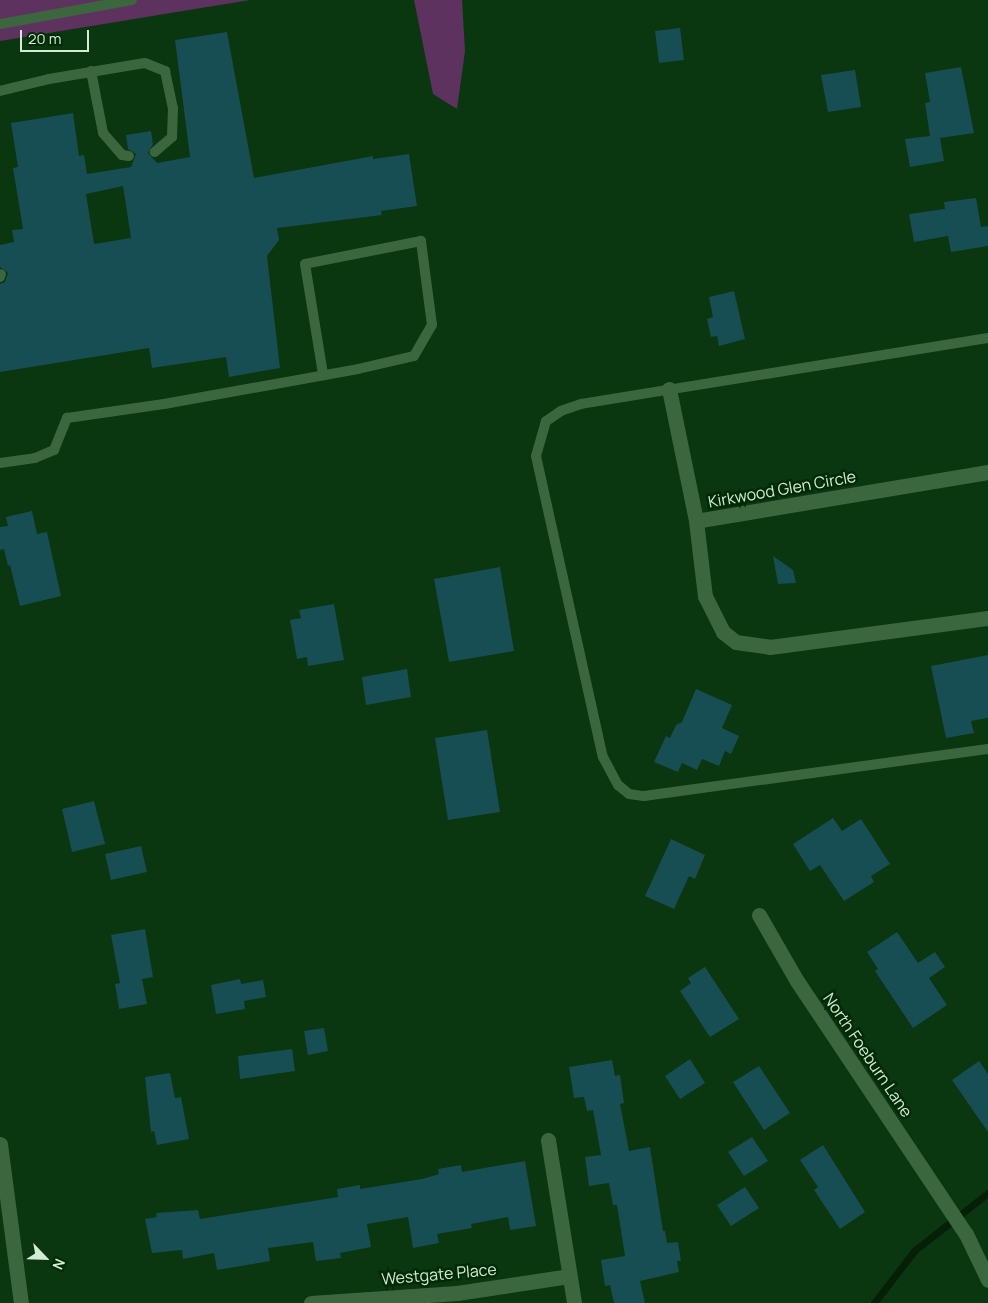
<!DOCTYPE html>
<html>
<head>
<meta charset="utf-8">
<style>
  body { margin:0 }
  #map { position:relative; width:988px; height:1303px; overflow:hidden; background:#0a3610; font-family:Manrope,sans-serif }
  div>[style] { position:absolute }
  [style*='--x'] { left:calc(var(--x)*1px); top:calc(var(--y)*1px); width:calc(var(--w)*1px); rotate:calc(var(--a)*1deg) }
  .green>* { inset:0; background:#5d325f }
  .stream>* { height:7px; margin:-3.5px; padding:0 3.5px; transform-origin:3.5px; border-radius:3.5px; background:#052007 }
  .building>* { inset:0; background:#164e53 }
  .lane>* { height:10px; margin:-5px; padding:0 5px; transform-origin:5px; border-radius:5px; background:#3c663e }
  .street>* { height:15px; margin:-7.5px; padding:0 7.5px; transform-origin:7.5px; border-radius:7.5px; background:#3c663e }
  .secondary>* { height:15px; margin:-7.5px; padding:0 7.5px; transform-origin:7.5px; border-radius:7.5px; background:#3c663e }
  span { translate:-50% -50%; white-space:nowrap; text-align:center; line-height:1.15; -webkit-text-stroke:5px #002b05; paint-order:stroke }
  .street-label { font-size:16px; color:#d4ebd4 }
  .north { position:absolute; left:20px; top:1233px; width:50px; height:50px; -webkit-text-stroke:4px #002b05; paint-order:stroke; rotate:114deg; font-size:14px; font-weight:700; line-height:20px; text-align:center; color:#d4ebd4 }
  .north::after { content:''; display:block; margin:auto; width:18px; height:22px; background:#d4ebd4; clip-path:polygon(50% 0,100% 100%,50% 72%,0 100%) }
  .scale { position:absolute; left:20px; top:30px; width:69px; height:22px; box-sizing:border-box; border:2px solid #d4ebd4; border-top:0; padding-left:6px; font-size:15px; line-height:18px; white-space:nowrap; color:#d4ebd4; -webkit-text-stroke:4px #002b05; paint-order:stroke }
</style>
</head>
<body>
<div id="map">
  <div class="green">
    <i style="clip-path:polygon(0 0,250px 0,0 41px)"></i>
    <i style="clip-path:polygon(414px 0,462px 0,465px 51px,457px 109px,433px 94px)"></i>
  </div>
  <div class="stream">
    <i style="--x:874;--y:1303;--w:67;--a:-52.3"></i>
    <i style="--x:915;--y:1250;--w:93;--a:-38"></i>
  </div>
  <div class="building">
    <i style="clip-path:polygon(680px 28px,684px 60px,659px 63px,655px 31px)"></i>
    <i style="clip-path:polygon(evenodd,227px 32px,254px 178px,373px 156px,373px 159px,409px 154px,417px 206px,381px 211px,382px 215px,277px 228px,279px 240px,267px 256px,280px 368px,229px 377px,226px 357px,152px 368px,149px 348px,0 372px,0 284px,5px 282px,8px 273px,0 267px,0 245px,14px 242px,12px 230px,23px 229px,13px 168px,18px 167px,11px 123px,73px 113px,79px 156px,84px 155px,87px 174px,131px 167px,136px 154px,128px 149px,126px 135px,151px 131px,153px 144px,148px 153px,157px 163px,190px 157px,175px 40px,227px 32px,123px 186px,131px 238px,94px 244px,86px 194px,123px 186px)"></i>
    <i style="clip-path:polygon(961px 67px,974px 133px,940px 138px,944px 161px,910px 167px,905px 139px,930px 136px,925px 103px,930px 102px,925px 73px)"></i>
    <i style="clip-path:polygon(855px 70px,861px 107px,828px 112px,821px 75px)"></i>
    <i style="clip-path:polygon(976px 198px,981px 227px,988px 226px,988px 246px,951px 252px,948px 236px,914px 242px,909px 214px,945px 209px,944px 202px)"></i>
    <i style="clip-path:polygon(734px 291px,745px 339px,719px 346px,717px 336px,711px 337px,707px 319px,713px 317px,709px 297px)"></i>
    <i style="clip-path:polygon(32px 511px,37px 534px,47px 532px,61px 596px,20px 606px,10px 565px,8px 566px,4px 549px,0 550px,0 527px,8px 526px,6px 517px)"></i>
    <i style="clip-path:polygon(773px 556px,793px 570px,796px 583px,778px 584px)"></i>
    <i style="clip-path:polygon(500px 567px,514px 651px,449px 662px,434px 579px)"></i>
    <i style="clip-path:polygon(334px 604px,344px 660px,308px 666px,307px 657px,297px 659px,290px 620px,301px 618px,299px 610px)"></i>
    <i style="clip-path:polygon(988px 655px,988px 718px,971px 721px,974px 733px,946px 738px,931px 666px)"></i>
    <i style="clip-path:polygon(407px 669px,411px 697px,366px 705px,362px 677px)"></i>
    <i style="clip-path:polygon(696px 689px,732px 705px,722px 728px,739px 736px,731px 754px,725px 751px,719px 766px,702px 759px,697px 770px,682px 763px,678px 772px,654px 762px,666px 736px,670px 738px,676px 725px,682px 722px)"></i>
    <i style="clip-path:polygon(487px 730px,500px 812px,448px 820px,435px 738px)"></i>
    <i style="clip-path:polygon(94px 801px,105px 844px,72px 852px,62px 809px)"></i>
    <i style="clip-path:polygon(833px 818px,842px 831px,861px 819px,890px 864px,871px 876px,874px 882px,844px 901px,820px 865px,810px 871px,793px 844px)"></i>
    <i style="clip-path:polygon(671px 839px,705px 855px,695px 879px,689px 876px,674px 909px,645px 896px)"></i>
    <i style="clip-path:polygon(141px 846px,147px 872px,111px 880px,105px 854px)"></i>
    <i style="clip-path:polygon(145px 929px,153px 977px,142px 979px,147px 1004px,119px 1009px,115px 984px,120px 983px,111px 935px)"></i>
    <i style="clip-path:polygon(897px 932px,918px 963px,935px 952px,945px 967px,929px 978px,947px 1005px,913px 1028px,875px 971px,878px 969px,867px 952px)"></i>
    <i style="clip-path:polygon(705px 967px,739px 1019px,710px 1037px,680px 991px,691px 983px,688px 978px)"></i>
    <i style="clip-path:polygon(240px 979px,241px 984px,263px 980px,266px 997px,244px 1001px,245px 1009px,216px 1014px,211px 985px)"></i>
    <i style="clip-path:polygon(324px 1028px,328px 1051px,308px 1055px,304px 1031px)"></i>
    <i style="clip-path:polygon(292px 1049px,295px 1071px,240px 1079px,238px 1056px)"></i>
    <i style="clip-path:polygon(690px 1059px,705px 1083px,680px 1099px,665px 1076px)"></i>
    <i style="clip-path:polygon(612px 1060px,615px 1076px,620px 1075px,624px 1103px,620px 1104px,629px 1151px,650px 1147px,663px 1231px,665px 1231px,667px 1243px,678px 1242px,681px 1261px,677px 1261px,679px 1272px,640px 1281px,645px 1303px,614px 1303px,610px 1285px,605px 1286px,601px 1260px,625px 1256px,617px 1205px,613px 1205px,609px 1183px,589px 1186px,585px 1157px,601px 1155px,593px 1110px,587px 1111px,584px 1097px,574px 1098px,569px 1067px)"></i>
    <i style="clip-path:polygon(979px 1061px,988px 1074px,988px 1132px,952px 1080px)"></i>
    <i style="clip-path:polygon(759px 1066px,790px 1113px,764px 1130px,733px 1082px)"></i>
    <i style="clip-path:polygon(170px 1073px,175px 1098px,181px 1097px,189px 1139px,157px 1145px,154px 1131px,151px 1132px,145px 1077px)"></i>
    <i style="clip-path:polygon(752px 1137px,768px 1161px,744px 1176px,728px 1152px)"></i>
    <i style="clip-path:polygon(823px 1145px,865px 1212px,840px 1229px,814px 1190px,818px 1187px,800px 1160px)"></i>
    <i style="clip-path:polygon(525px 1161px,536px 1226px,510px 1230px,508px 1217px,471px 1224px,472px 1228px,437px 1234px,439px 1243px,413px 1248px,408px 1217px,367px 1224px,371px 1247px,340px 1253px,341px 1258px,316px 1261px,313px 1242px,268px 1248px,270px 1261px,217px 1270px,214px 1253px,183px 1259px,182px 1250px,152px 1253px,145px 1219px,157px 1217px,156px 1213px,198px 1210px,200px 1219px,338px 1197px,337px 1189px,360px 1185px,360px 1189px,422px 1179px,439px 1174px,438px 1169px,461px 1165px,462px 1172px)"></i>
    <i style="clip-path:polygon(745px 1187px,759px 1208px,731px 1226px,717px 1205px)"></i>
  </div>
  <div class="lane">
    <i style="--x:0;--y:24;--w:134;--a:-10.3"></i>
    <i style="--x:91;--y:71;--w:63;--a:79"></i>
    <i style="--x:103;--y:133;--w:29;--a:49"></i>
    <i style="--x:122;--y:155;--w:7;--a:8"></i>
    <i style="--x:0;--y:91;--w:50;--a:-13.8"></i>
    <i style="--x:49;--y:79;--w:97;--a:-9.5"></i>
    <i style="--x:145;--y:63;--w:22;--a:22"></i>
    <i style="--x:165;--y:71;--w:38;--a:78"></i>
    <i style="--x:173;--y:108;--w:29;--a:92"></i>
    <i style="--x:172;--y:137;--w:23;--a:139"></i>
    <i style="--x:0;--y:277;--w:3;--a:-72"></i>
    <i style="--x:988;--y:338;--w:412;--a:170.8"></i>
    <i style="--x:581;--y:404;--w:21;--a:161"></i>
    <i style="--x:561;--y:411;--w:18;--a:146"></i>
    <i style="--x:546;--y:421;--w:36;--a:106"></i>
    <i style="--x:536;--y:456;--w:308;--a:77.5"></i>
    <i style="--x:603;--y:757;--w:32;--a:62"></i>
    <i style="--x:618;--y:785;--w:14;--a:39"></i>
    <i style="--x:629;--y:794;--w:15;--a:8"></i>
    <i style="--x:644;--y:796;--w:347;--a:-7.8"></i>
    <i style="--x:0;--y:463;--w:35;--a:-8"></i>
    <i style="--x:35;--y:458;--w:21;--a:-23"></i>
    <i style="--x:54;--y:450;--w:35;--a:-68"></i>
    <i style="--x:67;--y:418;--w:98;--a:-8.2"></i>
    <i style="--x:164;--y:404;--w:197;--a:-10.2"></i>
    <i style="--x:358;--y:369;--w:57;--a:-13.1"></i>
    <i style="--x:414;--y:356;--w:36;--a:-60"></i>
    <i style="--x:432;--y:325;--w:85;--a:-97.5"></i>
    <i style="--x:421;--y:241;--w:118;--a:168.8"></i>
    <i style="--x:305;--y:264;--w:111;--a:80.7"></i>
  </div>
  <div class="street">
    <i style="--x:669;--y:389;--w:135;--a:78.4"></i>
    <i style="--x:988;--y:472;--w:296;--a:170.5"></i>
    <i style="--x:696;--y:521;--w:76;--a:83.2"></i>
    <i style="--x:705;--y:596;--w:40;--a:63.4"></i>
    <i style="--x:723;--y:632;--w:16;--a:38"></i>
    <i style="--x:736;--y:642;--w:34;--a:8"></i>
    <i style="--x:770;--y:647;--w:220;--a:-7.6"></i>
    <i style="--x:759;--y:915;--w:76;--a:60.1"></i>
    <i style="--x:797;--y:981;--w:304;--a:56.3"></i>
    <i style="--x:966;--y:1234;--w:51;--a:64.4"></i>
    <i style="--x:548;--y:1140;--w:165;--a:80.9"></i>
    <i style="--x:311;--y:1303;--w:146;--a:-3.9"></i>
    <i style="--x:457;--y:1293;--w:113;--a:-8.6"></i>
  </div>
  <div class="secondary">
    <i style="--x:0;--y:1144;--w:160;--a:82.5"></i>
  </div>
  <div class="street-label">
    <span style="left:782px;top:489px;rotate:-10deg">Kirkwood Glen Circle</span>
    <span style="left:868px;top:1055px;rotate:56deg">North Foeburn Lane</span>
    <span style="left:439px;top:1274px;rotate:-5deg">Westgate Place</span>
  </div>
  <div class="north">N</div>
  <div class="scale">20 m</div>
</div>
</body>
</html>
